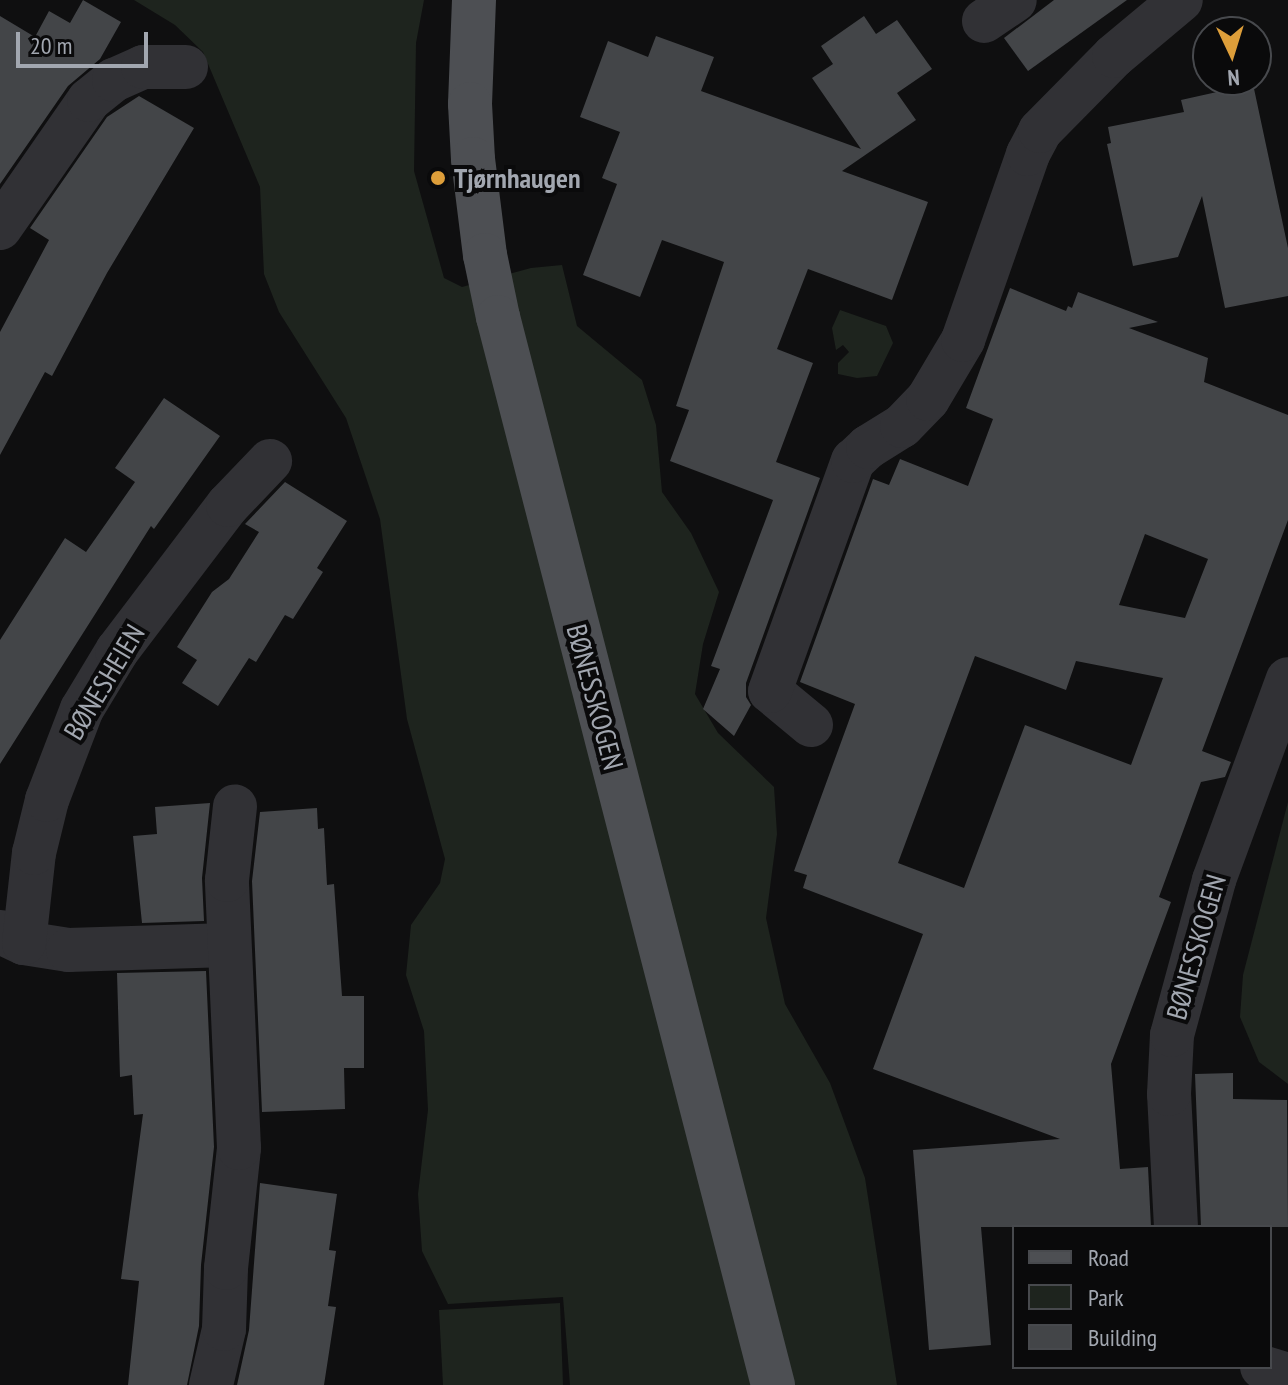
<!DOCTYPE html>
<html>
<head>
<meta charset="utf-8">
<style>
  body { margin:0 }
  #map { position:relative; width:1288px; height:1385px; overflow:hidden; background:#0f0f10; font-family:"PT Sans Narrow",sans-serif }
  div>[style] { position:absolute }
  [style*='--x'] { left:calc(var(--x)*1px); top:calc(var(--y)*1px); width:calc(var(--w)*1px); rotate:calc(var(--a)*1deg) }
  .green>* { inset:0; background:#1e241e }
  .building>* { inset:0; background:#434548 }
  .minor>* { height:44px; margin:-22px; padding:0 22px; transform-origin:22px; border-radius:22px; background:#313135 }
  .major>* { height:44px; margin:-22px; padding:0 22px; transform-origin:22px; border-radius:22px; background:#4d4f53 }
  .dots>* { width:22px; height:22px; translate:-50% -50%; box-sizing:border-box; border:4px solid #0a0a0b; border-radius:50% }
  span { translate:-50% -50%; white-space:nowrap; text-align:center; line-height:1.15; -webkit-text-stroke:8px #0a0a0b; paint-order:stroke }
  .poi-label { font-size:28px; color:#a2a7b0; font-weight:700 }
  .left { translate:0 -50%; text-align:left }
  .street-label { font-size:28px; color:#a2a7b0 }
  .legend { position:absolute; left:1012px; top:1225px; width:260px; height:144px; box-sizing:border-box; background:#0a0a0b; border:2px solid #47494d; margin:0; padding:10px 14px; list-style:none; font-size:24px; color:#a2a7b0 }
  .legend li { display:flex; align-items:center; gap:16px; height:40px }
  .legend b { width:40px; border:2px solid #47494d }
  .north { position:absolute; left:1192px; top:16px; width:80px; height:80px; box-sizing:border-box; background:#0a0a0b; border:2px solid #47494d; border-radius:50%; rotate:176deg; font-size:22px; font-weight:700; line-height:32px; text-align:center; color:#a2a7b0 }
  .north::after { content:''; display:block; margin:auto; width:28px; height:36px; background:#dd9e3a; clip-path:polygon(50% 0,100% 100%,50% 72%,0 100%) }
  .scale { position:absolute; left:16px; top:32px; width:132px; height:36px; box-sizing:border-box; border:4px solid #a2a7b0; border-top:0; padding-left:10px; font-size:24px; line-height:28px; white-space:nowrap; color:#a2a7b0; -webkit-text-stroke:6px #0a0a0b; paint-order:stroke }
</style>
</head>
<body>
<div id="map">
  <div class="green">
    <i style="clip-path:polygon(134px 0,424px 0,416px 43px,414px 171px,444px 278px,462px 287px,531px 268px,562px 265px,577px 326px,642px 380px,656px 425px,662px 492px,691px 533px,719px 592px,703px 644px,695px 694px,718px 733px,774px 787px,777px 834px,766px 918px,785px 1004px,830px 1083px,865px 1178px,897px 1385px,570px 1385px,563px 1297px,448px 1304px,422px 1251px,418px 1194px,428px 1110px,424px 1031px,406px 975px,411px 925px,440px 883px,445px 859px,407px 719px,380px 519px,346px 418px,279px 312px,264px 274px,260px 187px,203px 52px,175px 25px)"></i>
    <i style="clip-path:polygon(840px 310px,886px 326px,893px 343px,877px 376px,857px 378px,838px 374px,838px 363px,849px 352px,843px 345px,836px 350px,832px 328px)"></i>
    <i style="clip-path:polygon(1288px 802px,1288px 1084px,1259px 1062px,1240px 1017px,1243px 975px)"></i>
    <i style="clip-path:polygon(560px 1303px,563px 1385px,443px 1385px,439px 1310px)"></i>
  </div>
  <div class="building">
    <i style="clip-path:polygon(83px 0,121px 22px,100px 59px,68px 86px,0 184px,0 16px,35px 37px,49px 11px,70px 23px)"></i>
    <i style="clip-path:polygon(1054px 0,1127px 0,1028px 71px,1004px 38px)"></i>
    <i style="clip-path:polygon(864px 16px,876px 34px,897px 20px,932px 69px,897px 93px,916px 120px,842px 171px,928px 202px,892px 300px,808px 269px,777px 349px,813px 363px,776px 462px,820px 478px,746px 683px,746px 697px,751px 705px,734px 736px,703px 709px,720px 669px,711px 666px,773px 500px,670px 461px,689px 410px,676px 406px,724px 262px,662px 240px,640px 297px,583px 275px,617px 184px,602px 178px,620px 132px,580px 117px,608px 41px,648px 57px,656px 36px,714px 57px,701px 91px,861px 149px,812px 78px,833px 64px,821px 46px)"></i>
    <i style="clip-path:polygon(1253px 84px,1288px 248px,1288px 296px,1225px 308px,1202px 196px,1178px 257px,1133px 266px,1107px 144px,1111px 143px,1108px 127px,1184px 112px,1181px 100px)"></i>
    <i style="clip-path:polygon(139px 96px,194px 128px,107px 273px,52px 376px,45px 372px,0 455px,0 332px,49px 240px,30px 228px,107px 117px)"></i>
    <i style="clip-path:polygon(evenodd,1010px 288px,1066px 311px,1068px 306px,1072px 308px,1078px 292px,1158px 322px,1129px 328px,1208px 358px,1204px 382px,1288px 415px,1288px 520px,1202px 751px,1231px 762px,1225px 777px,1201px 782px,1159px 897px,1171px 902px,1111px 1064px,1120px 1169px,1148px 1167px,1151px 1227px,981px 1227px,991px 1345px,929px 1350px,913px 1150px,1060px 1139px,873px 1069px,923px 934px,803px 888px,807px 875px,794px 871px,855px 704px,800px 682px,873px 479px,889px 485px,900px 459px,968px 486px,993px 419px,966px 408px,1010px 288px,1145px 534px,1208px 559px,1185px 618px,1119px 605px,1145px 534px,1010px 288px,975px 656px,1066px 690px,1076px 661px,1163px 678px,1131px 765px,1025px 725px,964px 888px,898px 863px,975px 656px)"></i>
    <i style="clip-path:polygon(164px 398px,220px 436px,154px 529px,151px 526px,0 764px,0 640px,65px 538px,86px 552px,135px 482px,115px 468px)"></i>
    <i style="clip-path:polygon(285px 482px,347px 521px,317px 568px,323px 572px,293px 619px,285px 615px,256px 662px,249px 658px,218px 706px,182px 683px,197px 660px,177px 647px,212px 592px,229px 579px,259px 532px,245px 524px)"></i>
    <i style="clip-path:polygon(210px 803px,202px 878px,204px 921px,142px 923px,133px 836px,157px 834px,155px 807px)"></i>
    <i style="clip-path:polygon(317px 808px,318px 829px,324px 828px,327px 885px,334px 884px,342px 996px,364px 996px,364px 1068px,344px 1068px,345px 1109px,262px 1112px,252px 881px,260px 812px)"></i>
    <i style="clip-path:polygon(206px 971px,214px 1147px,201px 1265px,199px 1326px,187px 1385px,128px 1385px,139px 1281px,121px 1279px,143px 1114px,134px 1115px,132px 1075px,120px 1077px,117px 973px)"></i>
    <i style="clip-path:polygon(1233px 1073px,1233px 1099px,1287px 1100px,1288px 1227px,1201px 1227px,1195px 1074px)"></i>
    <i style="clip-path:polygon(260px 1183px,337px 1194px,329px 1250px,336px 1251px,328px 1306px,336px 1307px,324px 1385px,237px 1385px,249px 1330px)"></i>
  </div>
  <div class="minor">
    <i style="--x:984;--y:21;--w:37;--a:-34"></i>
    <i style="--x:0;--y:228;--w:156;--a:-55.2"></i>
    <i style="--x:89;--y:100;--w:32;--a:-39"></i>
    <i style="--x:114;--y:80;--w:32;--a:-24"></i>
    <i style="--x:143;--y:67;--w:43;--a:0"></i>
    <i style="--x:811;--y:725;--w:53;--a:-140.3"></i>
    <i style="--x:770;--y:691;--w:245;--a:-70.2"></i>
    <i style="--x:853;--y:461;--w:21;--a:-43"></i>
    <i style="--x:868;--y:447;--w:40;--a:-32"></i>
    <i style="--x:902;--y:426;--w:37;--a:-46"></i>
    <i style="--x:928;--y:399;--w:69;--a:-59.3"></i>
    <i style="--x:963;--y:340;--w:197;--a:-70.7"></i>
    <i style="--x:1028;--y:154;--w:26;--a:-62"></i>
    <i style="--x:1040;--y:131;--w:105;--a:-45.4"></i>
    <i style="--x:1114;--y:56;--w:87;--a:-39.9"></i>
    <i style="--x:0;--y:932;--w:26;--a:25"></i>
    <i style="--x:24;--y:943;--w:45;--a:9"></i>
    <i style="--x:68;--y:950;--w:160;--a:-1.8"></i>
    <i style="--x:24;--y:943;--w:91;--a:-83.7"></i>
    <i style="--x:34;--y:853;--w:55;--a:-76.2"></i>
    <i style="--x:47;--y:800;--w:97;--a:-69"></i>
    <i style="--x:82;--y:709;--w:68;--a:-58.9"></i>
    <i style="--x:117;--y:651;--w:183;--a:-52.8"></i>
    <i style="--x:228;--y:505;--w:61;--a:-46.3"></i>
    <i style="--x:1176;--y:1227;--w:133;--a:-93"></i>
    <i style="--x:1169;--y:1094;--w:59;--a:-87.1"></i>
    <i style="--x:1172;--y:1035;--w:161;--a:-74.8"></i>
    <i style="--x:1214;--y:880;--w:214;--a:-69.8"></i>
    <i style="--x:1262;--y:1367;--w:27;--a:17"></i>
    <i style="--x:211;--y:1385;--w:57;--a:-76.9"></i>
    <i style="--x:224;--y:1329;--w:61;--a:-88.1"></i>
    <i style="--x:226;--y:1268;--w:121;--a:-83.8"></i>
    <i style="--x:239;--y:1148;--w:268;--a:-92.6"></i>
    <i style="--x:227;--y:880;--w:74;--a:-83.8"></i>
  </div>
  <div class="major">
    <i style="--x:474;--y:0;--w:104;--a:92.2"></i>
    <i style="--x:470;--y:104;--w:55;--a:86.9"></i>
    <i style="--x:473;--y:159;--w:97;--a:82.9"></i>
    <i style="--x:485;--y:255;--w:63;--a:78.2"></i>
    <i style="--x:498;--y:317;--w:1103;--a:75.56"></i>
  </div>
  <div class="dots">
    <i style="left:438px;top:178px;background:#dd9e3a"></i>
  </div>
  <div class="poi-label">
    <span class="left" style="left:454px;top:178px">Tjørnhaugen</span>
  </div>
  <div class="street-label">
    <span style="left:104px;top:682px;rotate:-59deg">BØNESHEIEN</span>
    <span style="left:595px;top:697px;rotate:75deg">BØNESSKOGEN</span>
    <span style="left:1196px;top:947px;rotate:-74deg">BØNESSKOGEN</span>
  </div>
  <ul class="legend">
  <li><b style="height:10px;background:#4d4f53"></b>Road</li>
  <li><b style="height:22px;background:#1e241e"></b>Park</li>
  <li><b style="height:22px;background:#434548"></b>Building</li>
  </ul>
  <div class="north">N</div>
  <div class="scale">20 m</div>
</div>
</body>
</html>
